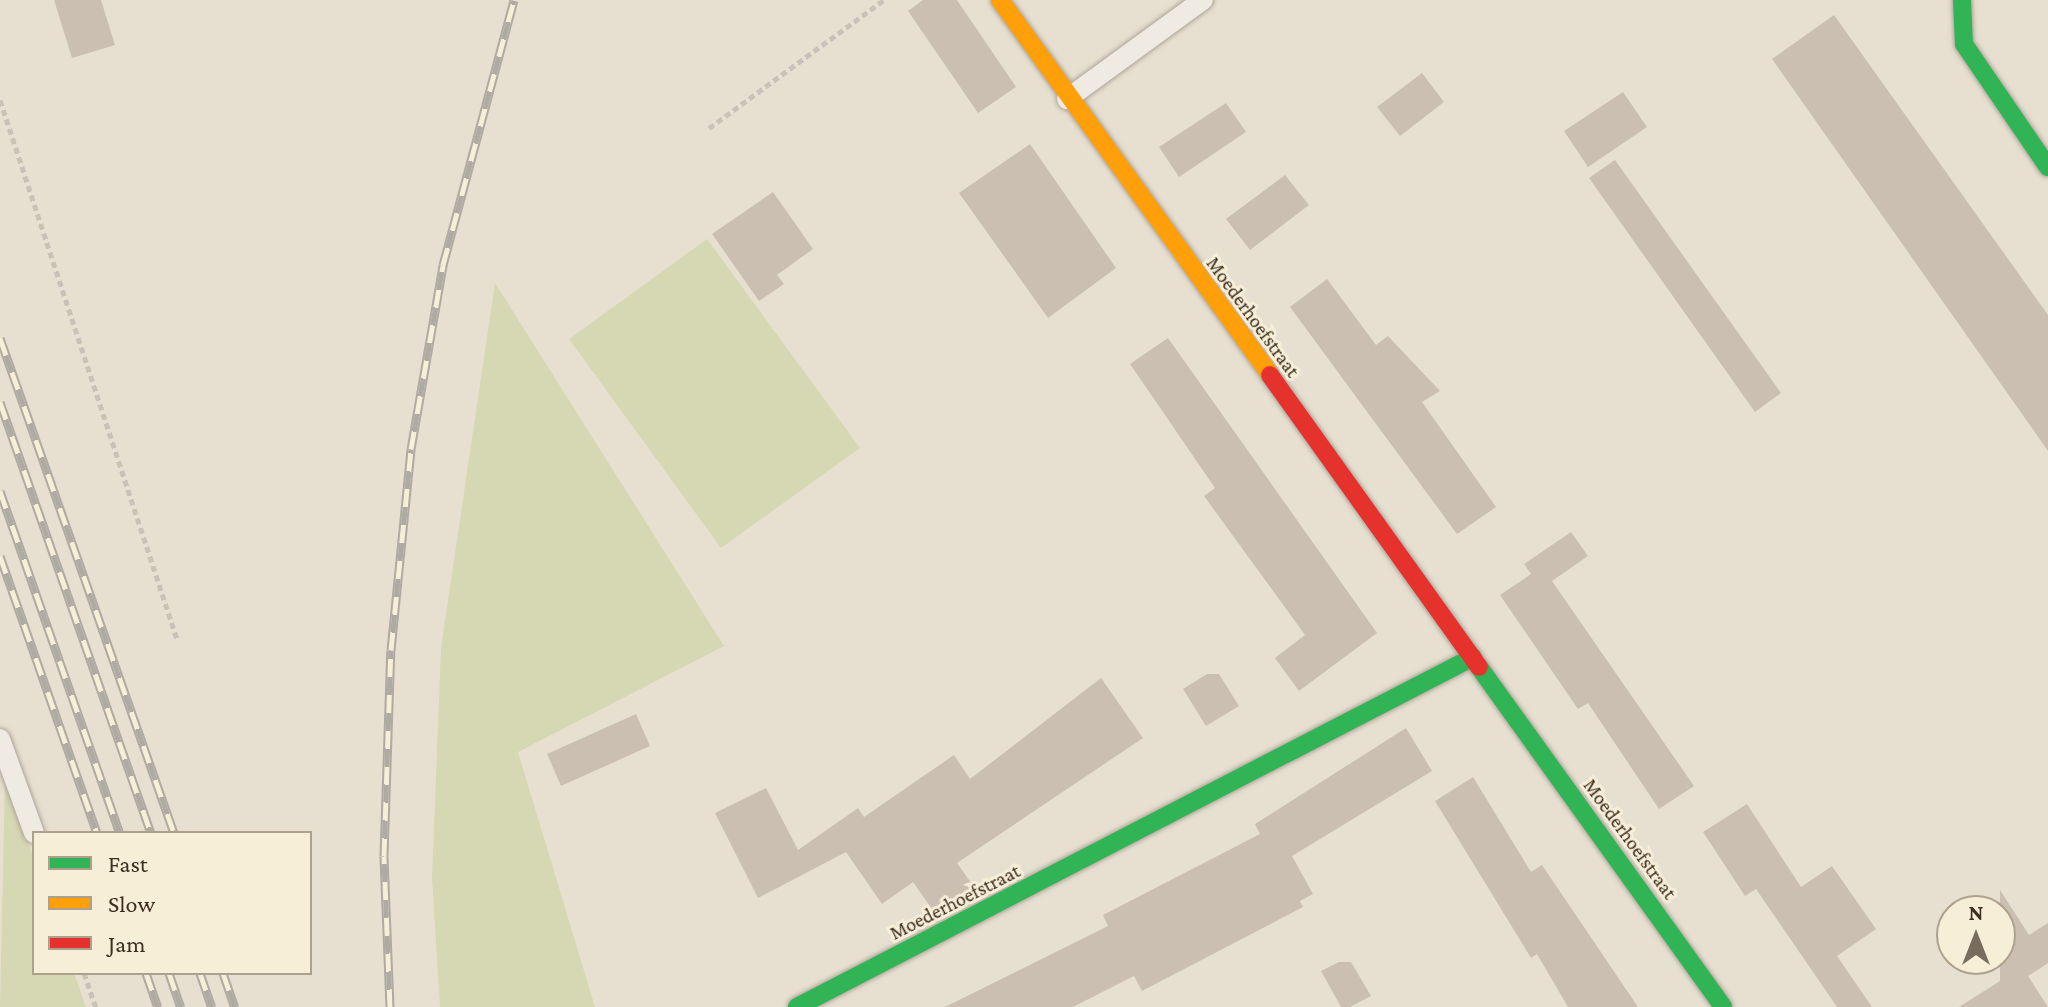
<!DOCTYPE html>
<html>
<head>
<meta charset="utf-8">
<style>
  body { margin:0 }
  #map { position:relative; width:2048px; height:1007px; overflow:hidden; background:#e7e0d1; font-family:"Crimson Pro",serif }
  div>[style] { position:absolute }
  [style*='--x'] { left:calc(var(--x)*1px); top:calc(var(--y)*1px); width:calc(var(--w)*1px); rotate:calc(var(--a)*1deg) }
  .green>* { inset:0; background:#d6d7b3 }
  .building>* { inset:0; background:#cbbfb2 }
  .path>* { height:5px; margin-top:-2.5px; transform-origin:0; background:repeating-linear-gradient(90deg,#c8c2b9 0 6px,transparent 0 10px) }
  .roads { filter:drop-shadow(0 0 2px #ada599) drop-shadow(0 0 2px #ada599) }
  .lane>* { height:20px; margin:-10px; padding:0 10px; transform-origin:10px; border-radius:10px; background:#efebe3 }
  .fast>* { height:18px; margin:-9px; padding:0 9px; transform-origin:9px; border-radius:9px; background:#30b455 }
  .slow>* { height:18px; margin:-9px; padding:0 9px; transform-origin:9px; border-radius:9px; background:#ff9f0a }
  .jam>* { height:18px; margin:-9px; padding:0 9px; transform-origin:9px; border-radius:9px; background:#e5322d }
  .rail>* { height:9px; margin-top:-4.5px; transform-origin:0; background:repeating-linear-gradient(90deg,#f7eed8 0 18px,#afaaa2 0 36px); box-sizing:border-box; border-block:2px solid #afaaa2 }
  span { translate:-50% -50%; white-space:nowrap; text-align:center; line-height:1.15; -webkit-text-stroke:6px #f7eed8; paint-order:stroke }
  .street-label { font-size:20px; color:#3d2e20 }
  .legend { position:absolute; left:32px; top:831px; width:280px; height:144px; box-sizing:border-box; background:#f7eed8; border:2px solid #ada18e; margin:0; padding:10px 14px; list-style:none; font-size:24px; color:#3d2e20 }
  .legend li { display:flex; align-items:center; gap:16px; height:40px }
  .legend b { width:40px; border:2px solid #ada18e }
  .north { position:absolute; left:1936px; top:895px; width:80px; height:80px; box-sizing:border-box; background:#f7eed8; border:2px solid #ada18e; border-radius:50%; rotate:0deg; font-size:22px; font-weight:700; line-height:32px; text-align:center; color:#3d2e20 }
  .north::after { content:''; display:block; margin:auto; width:28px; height:36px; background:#786c5e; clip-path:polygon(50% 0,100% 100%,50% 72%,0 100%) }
</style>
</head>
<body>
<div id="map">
  <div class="green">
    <i style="clip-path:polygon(707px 239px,860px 448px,721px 548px,569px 339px)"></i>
    <i style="clip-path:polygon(495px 283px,724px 646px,518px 752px,595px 1007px,440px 1007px,432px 878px,441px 648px)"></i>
    <i style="clip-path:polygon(5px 778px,34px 859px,34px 973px,74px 973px,86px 1007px,0 1007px)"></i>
  </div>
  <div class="building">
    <i style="clip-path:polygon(54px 0,101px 0,115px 45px,72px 58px)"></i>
    <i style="clip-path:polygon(923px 0,957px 0,1016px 87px,978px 113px,908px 11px)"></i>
    <i style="clip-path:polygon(1834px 15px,2048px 315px,2048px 451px,1772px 59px)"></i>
    <i style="clip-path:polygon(1422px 73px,1444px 102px,1400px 136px,1377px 107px)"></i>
    <i style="clip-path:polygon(1623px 92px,1647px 127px,1588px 167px,1564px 131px)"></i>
    <i style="clip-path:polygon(1226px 103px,1246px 132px,1179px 177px,1159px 147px)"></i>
    <i style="clip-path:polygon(1030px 144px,1116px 268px,1048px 318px,959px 193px)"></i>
    <i style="clip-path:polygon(1615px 160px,1781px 393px,1755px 412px,1589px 178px)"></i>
    <i style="clip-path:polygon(1285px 175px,1309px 205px,1250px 250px,1226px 219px)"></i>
    <i style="clip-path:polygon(773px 192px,813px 249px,777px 275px,784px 284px,759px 301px,712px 234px)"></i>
    <i style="clip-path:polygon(1327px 279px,1376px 345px,1388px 336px,1440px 391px,1422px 402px,1496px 507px,1457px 534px,1290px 307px)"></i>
    <i style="clip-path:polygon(1168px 338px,1377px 633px,1299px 691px,1275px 658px,1305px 635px,1204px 496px,1215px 488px,1130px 364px)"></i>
    <i style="clip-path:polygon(1571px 532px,1588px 556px,1552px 581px,1694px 786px,1659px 809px,1588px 703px,1578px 709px,1500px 595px,1531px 574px,1524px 564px)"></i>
    <i style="clip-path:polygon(1207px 674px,1219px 674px,1239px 706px,1206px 726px,1183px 689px)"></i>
    <i style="clip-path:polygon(1101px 678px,1143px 738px,957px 863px,974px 887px,932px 909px,913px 882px,882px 904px,846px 852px,758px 898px,715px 813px,766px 788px,798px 850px,858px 808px,864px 817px,954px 755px,970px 779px)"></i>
    <i style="clip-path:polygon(636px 714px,650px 746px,561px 786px,547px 754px)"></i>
    <i style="clip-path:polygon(1406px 728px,1432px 771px,1292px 856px,1313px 894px,1300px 901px,1303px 907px,1142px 991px,1134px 976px,1073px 1007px,945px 1007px,1108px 926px,1103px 915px,1260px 834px,1255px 824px)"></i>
    <i style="clip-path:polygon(1473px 777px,1531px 872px,1542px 865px,1638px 1007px,1568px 1007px,1537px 954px,1531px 958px,1435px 801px)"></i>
    <i style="clip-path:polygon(1747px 804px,1801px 887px,1832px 866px,1876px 929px,1837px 956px,1872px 1007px,1837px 1007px,1756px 889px,1745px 896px,1703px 832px)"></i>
    <i style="clip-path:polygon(2000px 890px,2029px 935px,2048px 923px,2048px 963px,2028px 976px,2048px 1007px,1959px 1007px,2000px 981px)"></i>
    <i style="clip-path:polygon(1339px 962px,1351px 962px,1371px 996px,1350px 1007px,1341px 1007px,1321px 971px)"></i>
  </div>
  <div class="path">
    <i style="--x:0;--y:100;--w:567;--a:71.82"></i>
    <i style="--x:709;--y:128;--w:217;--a:-36.2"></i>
    <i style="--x:84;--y:973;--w:36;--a:71"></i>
  </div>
  <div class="roads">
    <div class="lane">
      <i style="--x:1067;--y:99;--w:168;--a:-36.1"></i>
      <i style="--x:0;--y:739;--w:100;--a:70.1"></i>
    </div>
    <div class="fast">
      <i style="--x:1962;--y:0;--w:44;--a:87.4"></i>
      <i style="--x:1964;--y:44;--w:149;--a:55.7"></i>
      <i style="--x:1479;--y:667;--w:418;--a:54.3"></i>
      <i style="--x:797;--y:1007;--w:761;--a:-27.37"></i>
    </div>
    <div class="slow">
      <i style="--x:1000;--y:0;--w:462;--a:54.2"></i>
    </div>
    <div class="jam">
      <i style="--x:1270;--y:375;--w:359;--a:54.4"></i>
    </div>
  </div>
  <div class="rail">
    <i style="--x:0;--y:338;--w:525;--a:70.63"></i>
    <i style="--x:0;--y:402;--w:457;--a:70.7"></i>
    <i style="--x:0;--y:491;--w:362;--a:70.7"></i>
    <i style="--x:0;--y:556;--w:293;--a:70.7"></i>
    <i style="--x:146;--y:973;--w:36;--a:71"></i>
    <i style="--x:169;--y:973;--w:36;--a:71"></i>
    <i style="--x:200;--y:973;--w:36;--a:71"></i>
    <i style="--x:223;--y:973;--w:36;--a:71"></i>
    <i style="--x:390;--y:1007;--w:151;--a:-92.3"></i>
    <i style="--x:384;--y:856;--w:206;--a:-88.1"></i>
    <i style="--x:391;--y:650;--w:202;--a:-84.3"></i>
    <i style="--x:411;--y:449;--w:187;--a:-80.1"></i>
    <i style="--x:443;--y:265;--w:274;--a:-75"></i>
  </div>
  <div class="street-label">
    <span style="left:1253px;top:317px;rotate:54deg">Moederhoefstraat</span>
    <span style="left:1630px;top:839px;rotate:54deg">Moederhoefstraat</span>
    <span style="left:955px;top:902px;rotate:-27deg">Moederhoefstraat</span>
  </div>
  <ul class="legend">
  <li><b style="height:10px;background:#30b455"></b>Fast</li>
  <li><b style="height:10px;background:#ff9f0a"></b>Slow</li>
  <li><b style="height:10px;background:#e5322d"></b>Jam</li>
  </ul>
  <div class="north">N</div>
</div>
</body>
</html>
